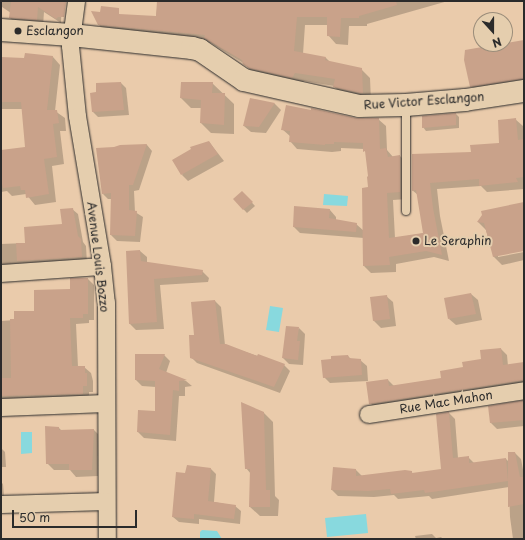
<!DOCTYPE html>
<html>
<head>
<meta charset="utf-8">
<style>
  body { margin:0 }
  #map { position:relative; width:525px; height:540px; overflow:hidden; background:#eacbab; font-family:"Playpen Sans",sans-serif }
  div>[style] { position:absolute }
  [style*='--x'] { left:calc(var(--x)*1px); top:calc(var(--y)*1px); width:calc(var(--w)*1px); rotate:calc(var(--a)*1deg) }
  .water>* { inset:0; background:#88d9de }
  .shadow>* { inset:0; background:#0003 }
  .building>* { inset:0; background:#c9a28a }
  .roads { filter:drop-shadow(0 0 1px #2b2b2b) drop-shadow(0 0 1px #2b2b2b) }
  .lane>* { height:8px; margin:-4px; padding:0 4px; transform-origin:4px; border-radius:4px; background:#e5ceae }
  .street>* { height:17px; margin:-8.5px; padding:0 8.5px; transform-origin:8.5px; border-radius:8.5px; background:#e5ceae }
  .secondary>* { height:22px; margin:-11px; padding:0 11px; transform-origin:11px; border-radius:11px; background:#e5ceae }
  .dots>* { width:11px; height:11px; translate:-50% -50%; box-sizing:border-box; border:2px solid #e5ceae; border-radius:50% }
  span { translate:-50% -50%; white-space:nowrap; text-align:center; line-height:1.15; -webkit-text-stroke:4px #e5ceae; paint-order:stroke }
  .poi-label { font-size:12px; color:#2b2b2b }
  .left { translate:0 -50%; text-align:left }
  .street-label { font-size:12px; color:#2b2b2b }
  .frame { position:absolute; inset:0; border:2px solid #2b2b2b; pointer-events:none }
  .north { position:absolute; left:473px; top:12px; width:40px; height:40px; box-sizing:border-box; background:#e5ceae; border:1px solid #9b8d7a; border-radius:50%; rotate:159deg; font-size:11px; font-weight:700; line-height:16px; text-align:center; color:#2b2b2b }
  .north::after { content:''; display:block; margin:auto; width:14px; height:18px; background:#2b2b2b; clip-path:polygon(50% 0,100% 100%,50% 72%,0 100%) }
  .scale { position:absolute; left:12px; top:510px; width:125px; height:18px; box-sizing:border-box; border:2px solid #2b2b2b; border-top:0; padding-left:5px; font-size:12px; line-height:14px; white-space:nowrap; color:#2b2b2b; -webkit-text-stroke:3px #e5ceae; paint-order:stroke }
</style>
</head>
<body>
<div id="map">
  <div class="water">
    <i style="clip-path:polygon(324px 194px,348px 196px,347px 206px,323px 205px)"></i>
    <i style="clip-path:polygon(270px 306px,283px 308px,279px 332px,266px 330px)"></i>
    <i style="clip-path:polygon(21px 432px,32px 432px,32px 453px,21px 454px)"></i>
    <i style="clip-path:polygon(366px 514px,368px 533px,327px 537px,325px 518px)"></i>
    <i style="clip-path:polygon(202px 530px,217px 531px,222px 539px,200px 539px,200px 532px)"></i>
  </div>
  <div class="shadow">
    <i style="clip-path:polygon(2px 1px,62px 1px,61px 23px,44px 12px,43px 26px,16px 24px,10px 18px,11px 13px,2px 7px)"></i>
    <i style="clip-path:polygon(158px 1px,448px 1px,367px 24px,367px 26px,349px 26px,348px 45px,336px 44px,328px 35px,328px 25px,305px 25px,303px 54px,326px 58px,330px 62px,361px 69px,370px 78px,371px 101px,343px 96px,334px 86px,304px 81px,301px 86px,253px 73px,245px 64px,211px 43px,108px 34px,99px 25px,156px 17px)"></i>
    <i style="clip-path:polygon(524px 41px,524px 88px,480px 95px,471px 86px)"></i>
    <i style="clip-path:polygon(53px 57px,60px 65px,55px 111px,65px 118px,66px 131px,60px 131px,64px 164px,52px 166px,56px 202px,35px 205px,26px 194px,12px 196px,7px 191px,1px 192px,1px 151px,26px 148px,23px 109px,1px 109px,1px 79px)"></i>
    <i style="clip-path:polygon(121px 83px,126px 88px,129px 115px,98px 117px,93px 112px,97px 93px)"></i>
    <i style="clip-path:polygon(212px 83px,234px 104px,234px 134px,211px 133px,201px 123px,202px 108px,191px 108px,181px 98px)"></i>
    <i style="clip-path:polygon(251px 99px,275px 104px,281px 110px,266px 133px,251px 132px,244px 126px)"></i>
    <i style="clip-path:polygon(456px 114px,459px 117px,459px 128px,426px 131px,423px 127px)"></i>
    <i style="clip-path:polygon(356px 119px,378px 119px,386px 126px,387px 150px,393px 157px,400px 156px,407px 163px,407px 199px,393px 200px,395px 238px,425px 233px,418px 195px,412px 190px,472px 153px,501px 143px,515px 119px,523px 126px,524px 137px,524px 189px,487px 192px,481px 186px,437px 189px,440px 216px,449px 261px,434px 257px,396px 264px,396px 272px,371px 273px,364px 266px,364px 238px,300px 233px,294px 227px,330px 210px,336px 217px,336px 220px,356px 224px,364px 231px,369px 177px,367px 154px,364px 149px,341px 148px,341px 151px,332px 152px,297px 149px,290px 141px,291px 137px,282px 129px)"></i>
    <i style="clip-path:polygon(209px 142px,224px 161px,188px 181px,182px 175px,193px 150px)"></i>
    <i style="clip-path:polygon(147px 145px,152px 151px,139px 190px,134px 191px,135px 212px,143px 217px,140px 242px,117px 241px,111px 235px,112px 199px,108px 199px,103px 194px,121px 146px)"></i>
    <i style="clip-path:polygon(245px 195px,255px 206px,247px 213px,234px 199px)"></i>
    <i style="clip-path:polygon(524px 203px,524px 250px,498px 255px,498px 257px,524px 252px,524px 260px,502px 265px,494px 257px,486px 230px,478px 222px)"></i>
    <i style="clip-path:polygon(72px 209px,78px 214px,83px 242px,86px 246px,87px 263px,1px 268px,1px 244px,26px 243px,63px 225px)"></i>
    <i style="clip-path:polygon(140px 251px,147px 257px,147px 263px,202px 271px,209px 278px,208px 282px,160px 285px,164px 329px,136px 330px,130px 324px)"></i>
    <i style="clip-path:polygon(88px 279px,94px 285px,94px 320px,89px 320px,89px 323px,76px 324px,78px 367px,84px 367px,91px 373px,93px 381px,93px 392px,89px 392px,89px 400px,1px 406px,1px 321px,15px 320px,35px 312px)"></i>
    <i style="clip-path:polygon(471px 294px,478px 300px,482px 320px,456px 325px,449px 319px)"></i>
    <i style="clip-path:polygon(386px 296px,393px 302px,396px 326px,381px 328px,374px 321px,371px 298px)"></i>
    <i style="clip-path:polygon(215px 301px,221px 307px,225px 345px,284px 365px,290px 371px,280px 393px,197px 363px,191px 357px,195px 336px)"></i>
    <i style="clip-path:polygon(299px 328px,305px 334px,303px 365px,289px 364px,283px 358px)"></i>
    <i style="clip-path:polygon(501px 349px,507px 355px,508px 366px,524px 363px,524px 387px,377px 409px,370px 403px,388px 380px,395px 387px,442px 379px,482px 360px)"></i>
    <i style="clip-path:polygon(164px 355px,170px 361px,166px 373px,186px 381px,192px 386px,185px 387px,185px 396px,179px 396px,176px 441px,144px 438px,138px 432px,156px 412px,156px 387px,142px 386px,136px 380px)"></i>
    <i style="clip-path:polygon(348px 356px,351px 359px,360px 360px,367px 366px,368px 381px,330px 383px,324px 377px)"></i>
    <i style="clip-path:polygon(524px 400px,524px 426px,497px 429px,490px 422px)"></i>
    <i style="clip-path:polygon(264px 413px,273px 422px,275px 496px,279px 500px,278px 516px,260px 516px,250px 507px,251px 474px,246px 468px)"></i>
    <i style="clip-path:polygon(449px 413px,455px 419px,458px 458px,468px 457px,475px 464px,506px 459px,509px 462px,515px 453px,521px 459px,524px 475px,524px 539px,513px 539px,510px 517px,509px 487px,432px 499px,429px 496px,398px 499px,394px 495px,374px 497px,338px 496px,332px 490px,356px 470px,362px 476px,411px 472px,414px 474px,442px 470px)"></i>
    <i style="clip-path:polygon(59px 428px,62px 431px,94px 430px,100px 436px,98px 476px,76px 477px,70px 470px,54px 470px,47px 463px)"></i>
    <i style="clip-path:polygon(1px 448px,5px 452px,6px 467px,1px 467px)"></i>
    <i style="clip-path:polygon(211px 469px,216px 474px,214px 502px,235px 506px,241px 511px,240px 524px,199px 519px,199px 524px,179px 522px,173px 517px,186px 474px)"></i>
    <i style="clip-path:polygon(1px 482px,3px 484px,4px 496px,1px 497px)"></i>
    <i style="clip-path:polygon(432px 534px,436px 538px,441px 537px,443px 539px,416px 539px,415px 536px)"></i>
  </div>
  <div class="building">
    <i style="clip-path:polygon(11px 1px,66px 1px,64px 17px,58px 17px,56px 19px,38px 7px,37px 20px,9px 18px)"></i>
    <i style="clip-path:polygon(157px 1px,396px 1px,397px 5px,359px 16px,359px 18px,341px 18px,340px 37px,327px 36px,327px 17px,297px 17px,294px 51px,326px 57px,325px 60px,362px 68px,363px 93px,360px 93px,333px 87px,335px 79px,295px 73px,292px 78px,249px 68px,243px 64px,242px 60px,204px 38px,205px 35px,98px 25px,91px 11px,100px 12px,101px 6px,119px 8px,119px 14px,156px 16px)"></i>
    <i style="clip-path:polygon(524px 40px,524px 79px,470px 87px,464px 60px,465px 50px)"></i>
    <i style="clip-path:polygon(25px 53px,53px 56px,47px 110px,57px 110px,59px 123px,53px 124px,57px 157px,44px 159px,49px 194px,26px 198px,25px 190px,21px 190px,20px 186px,3px 188px,1px 179px,1px 150px,25px 147px,21px 102px,1px 102px,1px 57px,24px 58px)"></i>
    <i style="clip-path:polygon(121px 82px,124px 110px,92px 112px,90px 93px,96px 92px,96px 83px)"></i>
    <i style="clip-path:polygon(181px 82px,213px 82px,212px 93px,225px 93px,224px 125px,200px 123px,201px 100px,180px 98px)"></i>
    <i style="clip-path:polygon(250px 98px,275px 103px,259px 127px,243px 126px)"></i>
    <i style="clip-path:polygon(286px 105px,311px 110px,311px 108px,356px 118px,379px 118px,380px 149px,386px 148px,388px 157px,400px 155px,400px 192px,387px 193px,389px 238px,423px 233px,416px 190px,412px 191px,412px 154px,471px 152px,470px 145px,499px 143px,498px 120px,516px 118px,518px 140px,524px 139px,524px 177px,516px 178px,518px 182px,479px 186px,479px 179px,430px 183px,433px 208px,442px 255px,426px 251px,389px 257px,390px 265px,363px 266px,362px 188px,368px 187px,367px 177px,368px 176px,365px 151px,363px 152px,363px 143px,334px 142px,334px 144px,325px 144px,325px 145px,289px 142px,290px 131px,281px 130px)"></i>
    <i style="clip-path:polygon(456px 113px,456px 125px,422px 128px,422px 116px)"></i>
    <i style="clip-path:polygon(209px 141px,218px 154px,181px 175px,172px 160px,191px 149px,190px 147px)"></i>
    <i style="clip-path:polygon(147px 144px,133px 185px,129px 185px,129px 210px,137px 211px,135px 236px,110px 235px,111px 193px,102px 194px,96px 148px,114px 147px,120px 145px)"></i>
    <i style="clip-path:polygon(242px 191px,253px 202px,243px 210px,233px 199px)"></i>
    <i style="clip-path:polygon(524px 202px,524px 251px,493px 257px,484px 223px,477px 222px,482px 215px,481px 211px)"></i>
    <i style="clip-path:polygon(294px 206px,330px 209px,329px 218px,357px 223px,356px 232px,293px 227px)"></i>
    <i style="clip-path:polygon(73px 208px,78px 236px,81px 239px,82px 257px,17px 261px,16px 243px,25px 243px,24px 227px,62px 224px,60px 209px)"></i>
    <i style="clip-path:polygon(140px 250px,141px 261px,203px 270px,202px 275px,154px 279px,157px 322px,129px 324px,126px 251px)"></i>
    <i style="clip-path:polygon(70px 278px,88px 278px,88px 314px,83px 314px,83px 318px,70px 318px,72px 366px,85px 366px,85px 373px,87px 373px,87px 386px,83px 386px,83px 394px,1px 396px,1px 378px,11px 378px,10px 319px,14px 319px,14px 311px,34px 311px,34px 290px,70px 289px)"></i>
    <i style="clip-path:polygon(471px 293px,476px 314px,448px 319px,444px 298px)"></i>
    <i style="clip-path:polygon(387px 295px,390px 319px,373px 321px,370px 297px)"></i>
    <i style="clip-path:polygon(215px 300px,220px 344px,226px 344px,257px 356px,258px 354px,285px 364px,274px 387px,190px 358px,189px 335px,194px 335px,191px 302px)"></i>
    <i style="clip-path:polygon(286px 326px,299px 327px,297px 341px,300px 341px,298px 360px,282px 358px)"></i>
    <i style="clip-path:polygon(501px 348px,503px 365px,524px 362px,524px 380px,369px 404px,366px 382px,388px 379px,389px 386px,441px 378px,440px 371px,463px 367px,462px 362px,481px 359px,480px 350px)"></i>
    <i style="clip-path:polygon(135px 354px,165px 354px,159px 369px,187px 380px,179px 381px,179px 391px,173px 390px,170px 435px,137px 432px,138px 410px,155px 411px,155px 381px,135px 380px)"></i>
    <i style="clip-path:polygon(348px 355px,349px 358px,361px 359px,362px 375px,323px 378px,321px 360px,331px 359px,331px 356px)"></i>
    <i style="clip-path:polygon(524px 400px,524px 420px,490px 423px,488px 406px)"></i>
    <i style="clip-path:polygon(241px 402px,264px 412px,266px 490px,270px 490px,270px 507px,249px 507px,250px 469px,245px 469px)"></i>
    <i style="clip-path:polygon(449px 412px,453px 458px,469px 456px,469px 463px,506px 458px,508px 481px,425px 493px,424px 490px,391px 494px,390px 489px,368px 491px,331px 490px,333px 467px,356px 469px,356px 476px,405px 470px,412px 471px,412px 473px,441px 469px,436px 414px)"></i>
    <i style="clip-path:polygon(45px 426px,59px 427px,59px 430px,94px 429px,92px 470px,69px 470px,69px 464px,46px 464px)"></i>
    <i style="clip-path:polygon(508px 452px,515px 452px,520px 477px,524px 477px,524px 504px,508px 507px)"></i>
    <i style="clip-path:polygon(187px 465px,211px 468px,208px 501px,236px 505px,234px 519px,194px 514px,194px 519px,172px 517px,176px 472px,185px 473px)"></i>
  </div>
  <div class="roads">
    <div class="lane">
      <i style="--x:406;--y:211;--w:105;--a:-90"></i>
    </div>
    <div class="street">
      <i style="--x:76;--y:1;--w:45;--a:97.6"></i>
      <i style="--x:70;--y:46;--w:70;--a:84.3"></i>
      <i style="--x:77;--y:116;--w:152;--a:80.5"></i>
      <i style="--x:102;--y:266;--w:36;--a:84"></i>
      <i style="--x:106;--y:302;--w:237;--a:89.8"></i>
      <i style="--x:1;--y:273;--w:101;--a:-4"></i>
      <i style="--x:1;--y:407;--w:104;--a:-2.2"></i>
      <i style="--x:368;--y:414;--w:158;--a:-8.7"></i>
      <i style="--x:1;--y:504;--w:105;--a:-1.6"></i>
    </div>
    <div class="secondary">
      <i style="--x:1;--y:30;--w:70;--a:4.1"></i>
      <i style="--x:71;--y:35;--w:122;--a:6.1"></i>
      <i style="--x:192;--y:48;--w:8;--a:14"></i>
      <i style="--x:200;--y:50;--w:53;--a:34.3"></i>
      <i style="--x:244;--y:80;--w:118;--a:12.7"></i>
      <i style="--x:359;--y:106;--w:47;--a:-1.2"></i>
      <i style="--x:406;--y:105;--w:59;--a:-4.8"></i>
      <i style="--x:465;--y:100;--w:60;--a:-8.7"></i>
    </div>
  </div>
  <div class="dots">
    <i style="left:18px;top:31px;background:#2b2b2b"></i>
    <i style="left:416px;top:241px;background:#2b2b2b"></i>
  </div>
  <div class="poi-label">
    <span class="left" style="left:26px;top:31px">Esclangon</span>
    <span class="left" style="left:424px;top:241px">Le Seraphin</span>
  </div>
  <div class="street-label">
    <span style="left:424px;top:101px;rotate:-4deg">Rue Victor Esclangon</span>
    <span style="left:98px;top:257px;rotate:83deg">Avenue Louis Bozzo</span>
    <span style="left:446px;top:402px;rotate:-9deg">Rue Mac Mahon</span>
  </div>
  <div class="frame"></div>
  <div class="north">N</div>
  <div class="scale">50 m</div>
</div>
</body>
</html>
